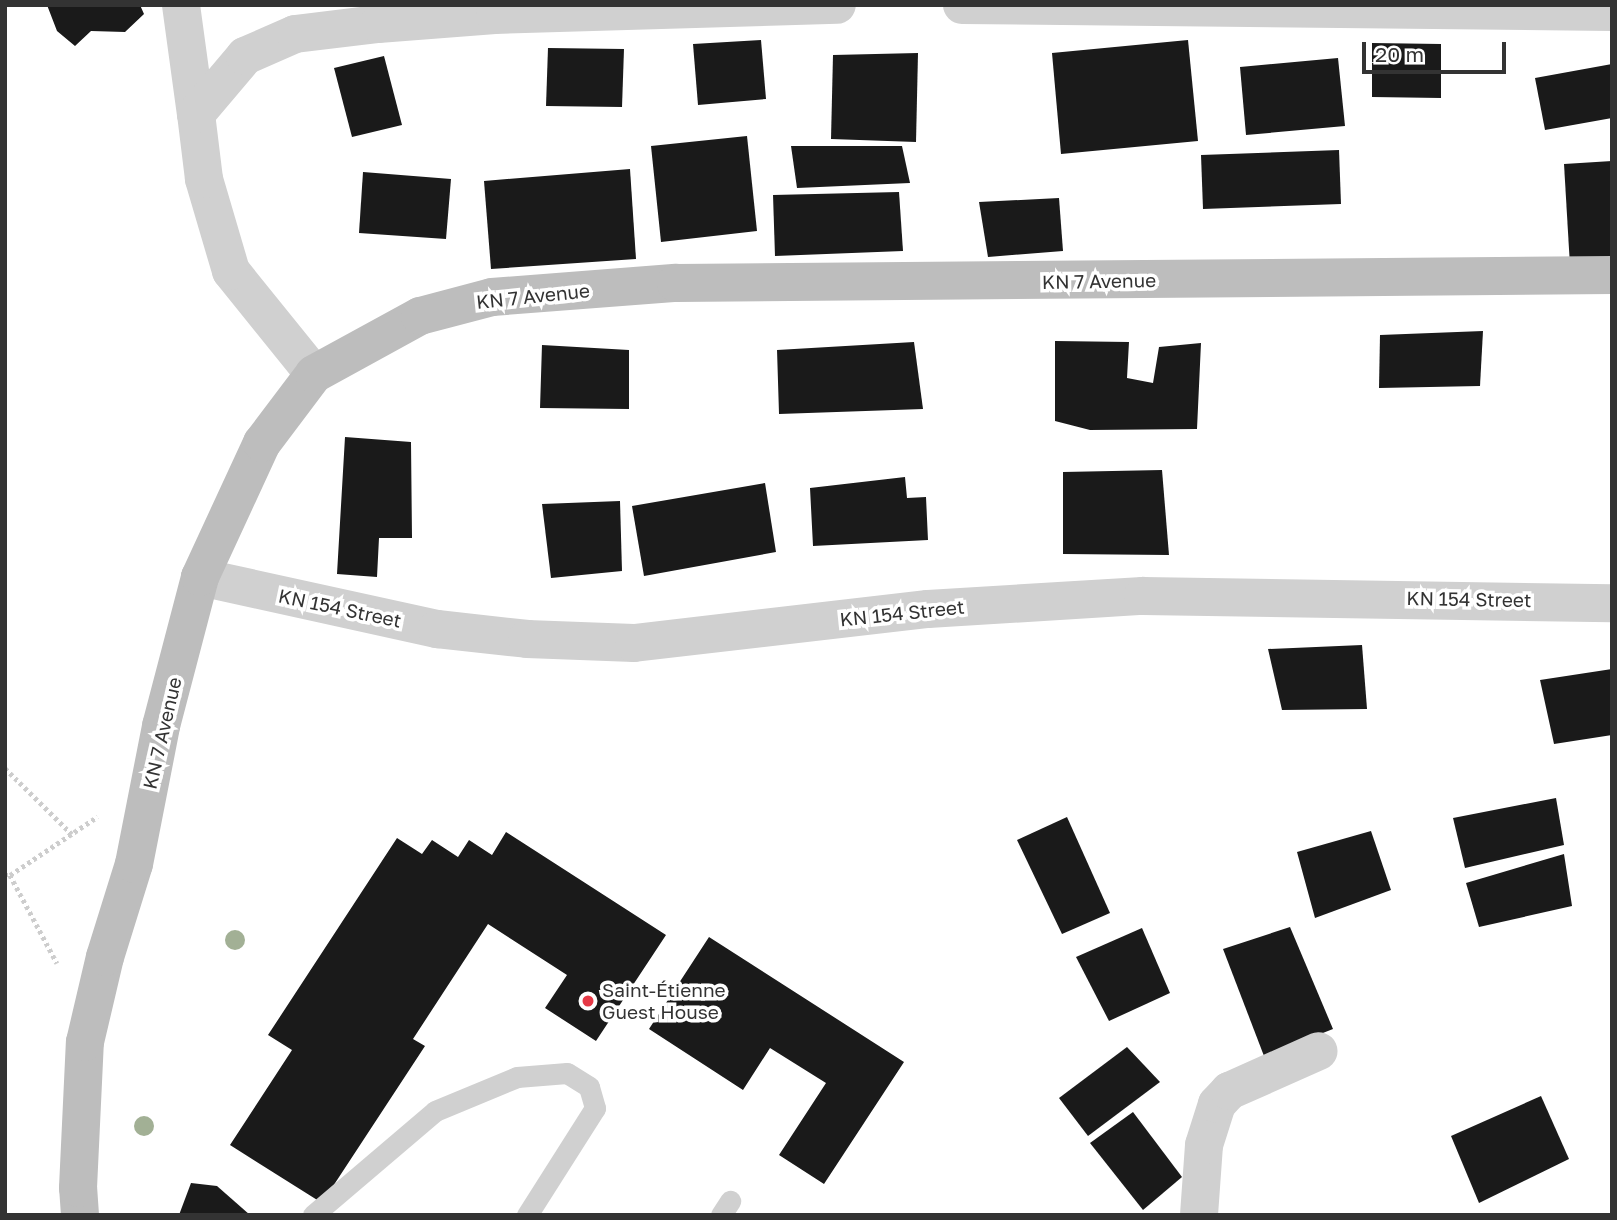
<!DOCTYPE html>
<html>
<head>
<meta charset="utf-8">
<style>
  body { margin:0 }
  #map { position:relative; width:1617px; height:1220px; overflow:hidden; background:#fff; font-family:"Golos Text",sans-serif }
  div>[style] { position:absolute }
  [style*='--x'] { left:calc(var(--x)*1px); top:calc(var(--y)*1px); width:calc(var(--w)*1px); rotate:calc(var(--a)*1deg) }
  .building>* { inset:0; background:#1a1a1a }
  .path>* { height:4.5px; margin-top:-2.25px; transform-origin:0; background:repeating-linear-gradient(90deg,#cdcdcd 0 3.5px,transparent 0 7px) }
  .lane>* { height:21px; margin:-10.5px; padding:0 10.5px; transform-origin:10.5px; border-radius:10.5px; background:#d0d0d0 }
  .street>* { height:38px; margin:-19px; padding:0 19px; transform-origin:19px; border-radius:19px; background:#d0d0d0 }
  .secondary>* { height:38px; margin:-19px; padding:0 19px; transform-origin:19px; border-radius:19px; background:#bdbdbd }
  .trees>* { width:20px; height:20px; margin:-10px; border-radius:50%; background:#a2b095 }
  .dots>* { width:19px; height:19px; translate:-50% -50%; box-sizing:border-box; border:4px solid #fff; border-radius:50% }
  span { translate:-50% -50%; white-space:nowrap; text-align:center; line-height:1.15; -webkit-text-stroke:7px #fff; paint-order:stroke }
  .street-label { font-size:19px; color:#333 }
  .poi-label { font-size:19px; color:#333 }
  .left { translate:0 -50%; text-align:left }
  .frame { position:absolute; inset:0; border:7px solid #333; pointer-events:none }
  .scale { position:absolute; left:1362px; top:42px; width:144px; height:32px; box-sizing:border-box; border:4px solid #333; border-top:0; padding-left:9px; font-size:21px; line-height:24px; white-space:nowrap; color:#333; -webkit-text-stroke:5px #fff; paint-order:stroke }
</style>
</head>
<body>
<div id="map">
  <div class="building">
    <i style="clip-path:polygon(47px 5px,140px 5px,144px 14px,125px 32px,91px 31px,75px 46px,57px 31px)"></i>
    <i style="clip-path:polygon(761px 40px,766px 99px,698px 105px,693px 44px)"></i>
    <i style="clip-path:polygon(1188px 40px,1198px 141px,1061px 154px,1052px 53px)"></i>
    <i style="clip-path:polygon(1372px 43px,1441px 44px,1441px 98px,1372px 97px)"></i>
    <i style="clip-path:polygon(548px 48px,624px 49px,622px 107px,546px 106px)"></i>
    <i style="clip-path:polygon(918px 53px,916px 142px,831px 139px,833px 55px)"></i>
    <i style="clip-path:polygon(384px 56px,402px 125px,352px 137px,334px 68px)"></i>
    <i style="clip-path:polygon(1338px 58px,1345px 126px,1246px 135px,1240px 67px)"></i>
    <i style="clip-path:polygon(1612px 64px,1612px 118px,1545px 130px,1535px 78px)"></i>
    <i style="clip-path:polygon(747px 136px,757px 231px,661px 242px,651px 146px)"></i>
    <i style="clip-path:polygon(791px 146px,902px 146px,910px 183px,797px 188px)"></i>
    <i style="clip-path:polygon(1339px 150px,1341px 204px,1203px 209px,1201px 155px)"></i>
    <i style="clip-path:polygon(1612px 161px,1612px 263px,1570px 266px,1564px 164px)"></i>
    <i style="clip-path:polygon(630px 169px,636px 259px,491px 269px,484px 181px)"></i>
    <i style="clip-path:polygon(363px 172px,451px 179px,446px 239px,359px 233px)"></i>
    <i style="clip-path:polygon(899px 192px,903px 251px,775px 256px,773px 195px)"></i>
    <i style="clip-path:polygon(1059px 198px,1063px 251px,988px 257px,979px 202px)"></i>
    <i style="clip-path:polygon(1483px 331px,1480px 386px,1379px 388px,1380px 335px)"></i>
    <i style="clip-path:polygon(1055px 341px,1129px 342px,1127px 378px,1153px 383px,1159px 347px,1201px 343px,1197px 429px,1090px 430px,1055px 421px)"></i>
    <i style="clip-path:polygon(914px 342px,923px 409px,779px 414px,777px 350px)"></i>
    <i style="clip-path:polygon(542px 345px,629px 350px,629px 409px,540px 408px)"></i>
    <i style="clip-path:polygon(345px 437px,411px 442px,412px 538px,379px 538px,377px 577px,337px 574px)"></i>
    <i style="clip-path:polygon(1162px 470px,1169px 555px,1063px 554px,1063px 472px)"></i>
    <i style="clip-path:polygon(905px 477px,907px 498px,926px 497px,928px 540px,813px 546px,810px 488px)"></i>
    <i style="clip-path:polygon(765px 483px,776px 552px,644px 576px,632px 506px)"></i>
    <i style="clip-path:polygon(620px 501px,622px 571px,551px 578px,542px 504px)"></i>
    <i style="clip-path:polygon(1362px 645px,1367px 709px,1282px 710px,1268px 649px)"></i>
    <i style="clip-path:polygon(1612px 669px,1612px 735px,1554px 744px,1540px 680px)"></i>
    <i style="clip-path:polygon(1556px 798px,1564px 845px,1465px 868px,1453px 818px)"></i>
    <i style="clip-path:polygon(1067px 817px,1110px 913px,1062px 934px,1017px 840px)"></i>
    <i style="clip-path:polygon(1371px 831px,1391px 890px,1315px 918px,1297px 852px)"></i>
    <i style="clip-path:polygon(506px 832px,666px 935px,596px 1041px,545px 1008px,567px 975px,488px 924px,413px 1039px,425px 1046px,322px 1203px,230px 1145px,292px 1050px,268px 1035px,397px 838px,422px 854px,432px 840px,458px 857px,469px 840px,492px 855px)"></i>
    <i style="clip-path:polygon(1564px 854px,1572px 906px,1479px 927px,1466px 883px)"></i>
    <i style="clip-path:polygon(1290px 927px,1333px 1029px,1264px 1056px,1223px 949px)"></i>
    <i style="clip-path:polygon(1142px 928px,1170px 993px,1109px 1021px,1076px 957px)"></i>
    <i style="clip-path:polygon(709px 937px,904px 1062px,824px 1184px,779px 1155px,826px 1083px,770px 1048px,743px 1090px,649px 1029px)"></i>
    <i style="clip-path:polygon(1127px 1047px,1160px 1082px,1088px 1136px,1059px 1098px)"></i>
    <i style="clip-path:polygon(1541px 1096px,1569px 1159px,1479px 1203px,1451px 1136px)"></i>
    <i style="clip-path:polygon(1133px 1112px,1182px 1177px,1143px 1210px,1090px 1143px)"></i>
    <i style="clip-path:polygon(191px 1183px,217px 1186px,250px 1215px,179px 1215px)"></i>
  </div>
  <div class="path">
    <i style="--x:5;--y:768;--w:94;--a:44.6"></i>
    <i style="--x:5;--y:875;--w:5;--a:0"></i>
    <i style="--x:10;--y:875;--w:100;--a:61.9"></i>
    <i style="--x:10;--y:875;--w:105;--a:-33.7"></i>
  </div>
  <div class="lane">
    <i style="--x:313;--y:1215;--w:160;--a:-40.4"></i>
    <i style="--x:435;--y:1111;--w:89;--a:-22.5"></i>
    <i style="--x:517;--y:1077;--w:50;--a:-4.6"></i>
    <i style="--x:567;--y:1073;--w:26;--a:32"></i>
    <i style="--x:589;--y:1087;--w:22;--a:74"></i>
    <i style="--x:595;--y:1108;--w:127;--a:122.4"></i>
    <i style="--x:721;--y:1215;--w:17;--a:-57"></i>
  </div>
  <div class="street">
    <i style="--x:181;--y:5;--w:110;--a:82.2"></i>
    <i style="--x:962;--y:5;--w:650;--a:0.62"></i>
    <i style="--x:314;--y:374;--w:132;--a:-128.9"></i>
    <i style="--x:231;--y:271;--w:96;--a:-106.4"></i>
    <i style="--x:204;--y:179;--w:65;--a:-97"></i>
    <i style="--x:196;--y:114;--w:76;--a:-49.8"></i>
    <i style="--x:245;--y:56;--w:55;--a:-23.7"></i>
    <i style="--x:295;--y:34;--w:84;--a:-6.9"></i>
    <i style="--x:378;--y:24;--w:117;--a:-4.4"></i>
    <i style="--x:495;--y:15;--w:342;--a:-1.7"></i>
    <i style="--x:200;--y:577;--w:243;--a:12.4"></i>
    <i style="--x:437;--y:629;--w:91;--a:6.3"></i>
    <i style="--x:527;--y:639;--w:107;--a:2.1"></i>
    <i style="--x:634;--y:643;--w:296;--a:-6.6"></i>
    <i style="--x:928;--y:609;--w:215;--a:-3.5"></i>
    <i style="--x:1143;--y:596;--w:469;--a:0.9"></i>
    <i style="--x:1199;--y:1215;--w:70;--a:-85.9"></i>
    <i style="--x:1204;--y:1145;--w:43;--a:-72.4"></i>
    <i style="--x:1217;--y:1104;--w:18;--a:-47"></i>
    <i style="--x:1229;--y:1091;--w:98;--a:-24"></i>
  </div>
  <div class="secondary">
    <i style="--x:80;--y:1215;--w:27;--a:-94"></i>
    <i style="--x:78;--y:1188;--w:146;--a:-87.3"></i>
    <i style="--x:85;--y:1042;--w:87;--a:-76.8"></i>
    <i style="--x:105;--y:957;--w:97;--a:-72.7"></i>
    <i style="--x:134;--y:864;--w:141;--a:-78.9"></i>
    <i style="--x:161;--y:726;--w:154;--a:-75.3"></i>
    <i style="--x:200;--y:577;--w:148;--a:-65.2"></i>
    <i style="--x:262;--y:443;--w:86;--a:-53"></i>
    <i style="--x:314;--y:374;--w:121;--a:-28.7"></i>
    <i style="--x:420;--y:316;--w:74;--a:-14.8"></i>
    <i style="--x:492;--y:297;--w:185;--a:-4.4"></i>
    <i style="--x:676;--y:283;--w:936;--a:-0.49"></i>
  </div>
  <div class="trees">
    <i style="left:235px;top:940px"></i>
    <i style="left:144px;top:1126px"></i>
  </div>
  <div class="dots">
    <i style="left:588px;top:1001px;background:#e63946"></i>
  </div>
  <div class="street-label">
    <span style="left:1099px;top:281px;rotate:-1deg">KN 7 Avenue</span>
    <span style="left:533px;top:296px;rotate:-6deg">KN 7 Avenue</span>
    <span style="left:1469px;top:599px;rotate:1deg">KN 154 Street</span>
    <span style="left:340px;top:608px;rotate:12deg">KN 154 Street</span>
    <span style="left:902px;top:613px;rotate:-6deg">KN 154 Street</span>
    <span style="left:162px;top:733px;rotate:-77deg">KN 7 Avenue</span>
  </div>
  <div class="poi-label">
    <span class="left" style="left:602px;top:1001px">Saint-Étienne<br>Guest House</span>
  </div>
  <div class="frame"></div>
  <div class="scale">20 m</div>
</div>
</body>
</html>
